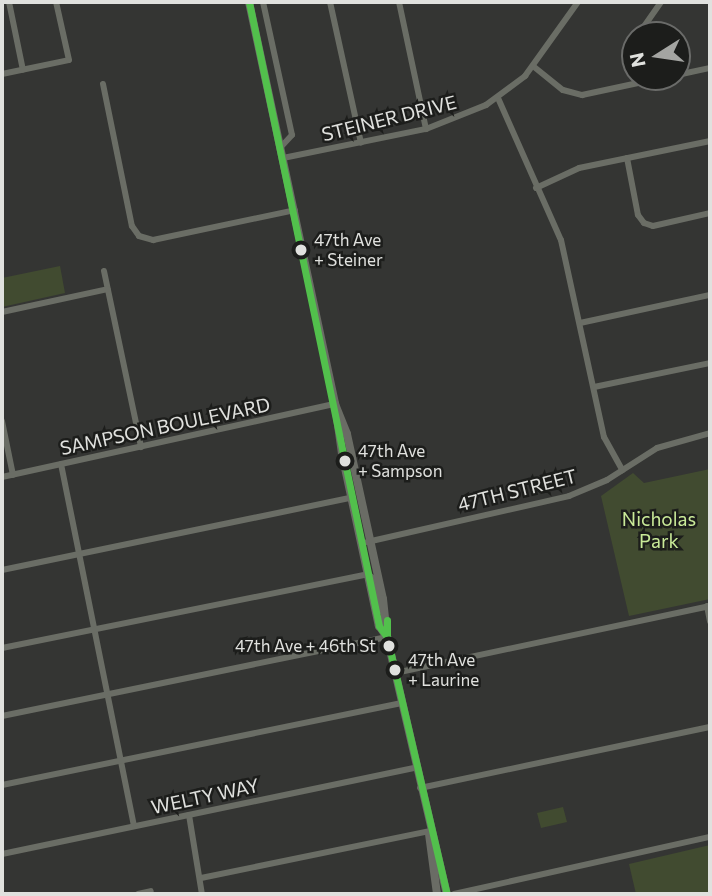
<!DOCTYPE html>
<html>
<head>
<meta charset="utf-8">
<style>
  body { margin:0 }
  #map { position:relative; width:712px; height:896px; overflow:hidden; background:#343533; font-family:Commissioner,sans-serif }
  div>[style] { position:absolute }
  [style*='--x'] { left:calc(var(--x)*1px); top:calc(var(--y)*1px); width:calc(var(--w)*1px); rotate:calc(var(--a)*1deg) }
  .green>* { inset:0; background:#414b30 }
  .minor>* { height:6px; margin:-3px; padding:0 3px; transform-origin:3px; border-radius:3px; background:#6a6d65 }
  .major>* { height:8px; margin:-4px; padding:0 4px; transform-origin:4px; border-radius:4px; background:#6a6c65 }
  .bus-1>* { height:7px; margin:-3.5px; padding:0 3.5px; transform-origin:3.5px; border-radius:3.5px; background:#52c04c }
  .dots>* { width:19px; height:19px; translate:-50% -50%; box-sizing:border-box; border:4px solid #1c1d1b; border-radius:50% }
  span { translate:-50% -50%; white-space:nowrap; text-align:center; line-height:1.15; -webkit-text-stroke:5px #1c1d1b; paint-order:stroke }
  .bus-label { font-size:17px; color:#e0e1de }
  .left { translate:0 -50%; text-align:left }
  .right { translate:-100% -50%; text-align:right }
  .street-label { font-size:19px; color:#e0e1de }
  .park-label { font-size:19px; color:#c9ea98 }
  .frame { position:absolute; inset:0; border:4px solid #e0e1de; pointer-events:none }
  .north { position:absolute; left:621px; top:21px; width:70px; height:70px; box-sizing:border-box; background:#1c1d1b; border:2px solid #6a6b69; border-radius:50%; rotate:258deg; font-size:19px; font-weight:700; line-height:28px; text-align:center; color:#e0e1de }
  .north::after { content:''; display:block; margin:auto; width:24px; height:32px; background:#a4a5a2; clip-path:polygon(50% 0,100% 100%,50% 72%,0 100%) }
</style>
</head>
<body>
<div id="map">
  <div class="green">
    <i style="clip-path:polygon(60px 266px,65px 293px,2px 307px,2px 278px)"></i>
    <i style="clip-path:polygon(710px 469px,710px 599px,629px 616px,601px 496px,633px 473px,644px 483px)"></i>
    <i style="clip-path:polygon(563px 807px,567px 822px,541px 828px,537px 813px)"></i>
    <i style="clip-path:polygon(710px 845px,710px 894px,636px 894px,629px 864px)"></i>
  </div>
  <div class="minor">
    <i style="--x:9;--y:2;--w:69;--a:78.4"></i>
    <i style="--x:263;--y:2;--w:136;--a:77.7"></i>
    <i style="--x:292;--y:135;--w:16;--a:133"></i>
    <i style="--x:330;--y:2;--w:144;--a:77.6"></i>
    <i style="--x:399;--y:2;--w:130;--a:78"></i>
    <i style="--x:638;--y:35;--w:40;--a:-55.1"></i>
    <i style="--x:635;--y:44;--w:39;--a:89"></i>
    <i style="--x:533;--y:66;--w:38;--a:39"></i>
    <i style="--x:563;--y:90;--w:20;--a:15"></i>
    <i style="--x:582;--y:95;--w:86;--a:-12.1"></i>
    <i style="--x:2;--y:74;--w:68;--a:-11.8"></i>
    <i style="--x:69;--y:60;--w:59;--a:-102.6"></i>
    <i style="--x:677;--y:75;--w:34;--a:-12"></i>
    <i style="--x:103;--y:84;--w:145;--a:78.5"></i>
    <i style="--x:132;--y:226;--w:12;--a:55"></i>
    <i style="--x:139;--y:236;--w:15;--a:16"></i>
    <i style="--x:153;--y:240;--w:145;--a:-11.9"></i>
    <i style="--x:498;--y:98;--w:155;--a:66.1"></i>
    <i style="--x:561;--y:240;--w:202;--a:77.7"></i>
    <i style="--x:604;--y:437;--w:38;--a:61"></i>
    <i style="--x:283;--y:158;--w:146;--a:-11.5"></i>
    <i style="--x:426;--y:129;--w:65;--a:-21.8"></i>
    <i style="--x:486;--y:105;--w:49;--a:-36.6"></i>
    <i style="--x:525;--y:76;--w:91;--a:-54.4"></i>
    <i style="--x:627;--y:158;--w:58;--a:79.1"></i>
    <i style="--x:638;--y:215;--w:10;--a:53"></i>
    <i style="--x:644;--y:223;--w:9;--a:18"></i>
    <i style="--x:653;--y:226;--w:58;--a:-12.8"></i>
    <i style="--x:536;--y:188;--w:47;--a:-24.9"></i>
    <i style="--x:579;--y:168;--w:134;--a:-11.6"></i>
    <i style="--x:104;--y:271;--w:180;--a:78.1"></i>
    <i style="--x:2;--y:312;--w:108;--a:-12.2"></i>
    <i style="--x:580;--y:323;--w:133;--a:-12.2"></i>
    <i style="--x:594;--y:387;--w:118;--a:-11.7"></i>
    <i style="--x:2;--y:421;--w:55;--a:78.5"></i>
    <i style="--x:61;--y:464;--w:369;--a:78.6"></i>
    <i style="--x:2;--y:477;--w:341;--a:-12.4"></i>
    <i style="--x:367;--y:542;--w:207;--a:-12.8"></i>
    <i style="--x:569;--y:496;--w:41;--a:-22.8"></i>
    <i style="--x:607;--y:480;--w:59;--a:-32.6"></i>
    <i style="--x:657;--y:448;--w:55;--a:-15.8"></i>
    <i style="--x:2;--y:570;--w:356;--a:-11.7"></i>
    <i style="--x:707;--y:606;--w:16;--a:79"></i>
    <i style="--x:2;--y:648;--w:373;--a:-11.4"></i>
    <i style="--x:368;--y:574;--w:6;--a:39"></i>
    <i style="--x:373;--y:578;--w:34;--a:76"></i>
    <i style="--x:395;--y:673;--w:322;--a:-12"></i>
    <i style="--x:2;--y:716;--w:393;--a:-11.6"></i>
    <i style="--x:2;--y:785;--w:408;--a:-11.6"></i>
    <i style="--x:420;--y:788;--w:296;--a:-11.9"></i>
    <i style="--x:189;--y:815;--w:80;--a:80.7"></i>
    <i style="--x:2;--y:854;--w:422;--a:-11.8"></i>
    <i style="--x:201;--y:878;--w:233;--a:-11.6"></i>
    <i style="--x:138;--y:894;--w:13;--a:-13"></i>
    <i style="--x:454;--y:894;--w:262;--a:-12.6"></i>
  </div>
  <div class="major">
    <i style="--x:249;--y:2;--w:411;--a:77.9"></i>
    <i style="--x:335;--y:404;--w:50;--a:82"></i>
    <i style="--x:342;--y:454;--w:176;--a:77.9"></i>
    <i style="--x:379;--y:626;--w:14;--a:54"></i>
    <i style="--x:335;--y:404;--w:32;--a:68"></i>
    <i style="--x:347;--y:434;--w:169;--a:77.7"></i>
    <i style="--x:383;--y:599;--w:38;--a:84"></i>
    <i style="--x:387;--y:637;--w:264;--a:76.9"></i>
    <i style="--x:429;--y:834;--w:61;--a:82.4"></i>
  </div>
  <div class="bus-1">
    <i style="--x:249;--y:2;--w:637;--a:78.23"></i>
    <i style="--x:379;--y:626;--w:14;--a:54"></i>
    <i style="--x:387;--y:620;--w:17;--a:90"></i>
    <i style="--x:387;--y:637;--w:264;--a:76.9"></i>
  </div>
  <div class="dots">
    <i style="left:301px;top:250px;background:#e0e1de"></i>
    <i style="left:345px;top:461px;background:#e0e1de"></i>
    <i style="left:389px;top:646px;background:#e0e1de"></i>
    <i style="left:395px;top:670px;background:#e0e1de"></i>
  </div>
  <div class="bus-label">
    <span class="left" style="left:314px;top:250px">47th Ave<br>+ Steiner</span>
    <span class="left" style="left:358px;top:461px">47th Ave<br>+ Sampson</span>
    <span class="right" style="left:376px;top:646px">47th Ave + 46th St</span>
    <span class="left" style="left:408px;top:670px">47th Ave<br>+ Laurine</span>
  </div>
  <div class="street-label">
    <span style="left:389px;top:118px;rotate:-14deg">STEINER DRIVE</span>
    <span style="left:165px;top:426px;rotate:-12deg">SAMPSON BOULEVARD</span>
    <span style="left:517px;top:490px;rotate:-14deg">47TH STREET</span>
    <span style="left:205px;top:796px;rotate:-12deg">WELTY WAY</span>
  </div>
  <div class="park-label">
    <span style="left:659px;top:530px">Nicholas<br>Park</span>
  </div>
  <div class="frame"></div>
  <div class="north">N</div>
</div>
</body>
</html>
